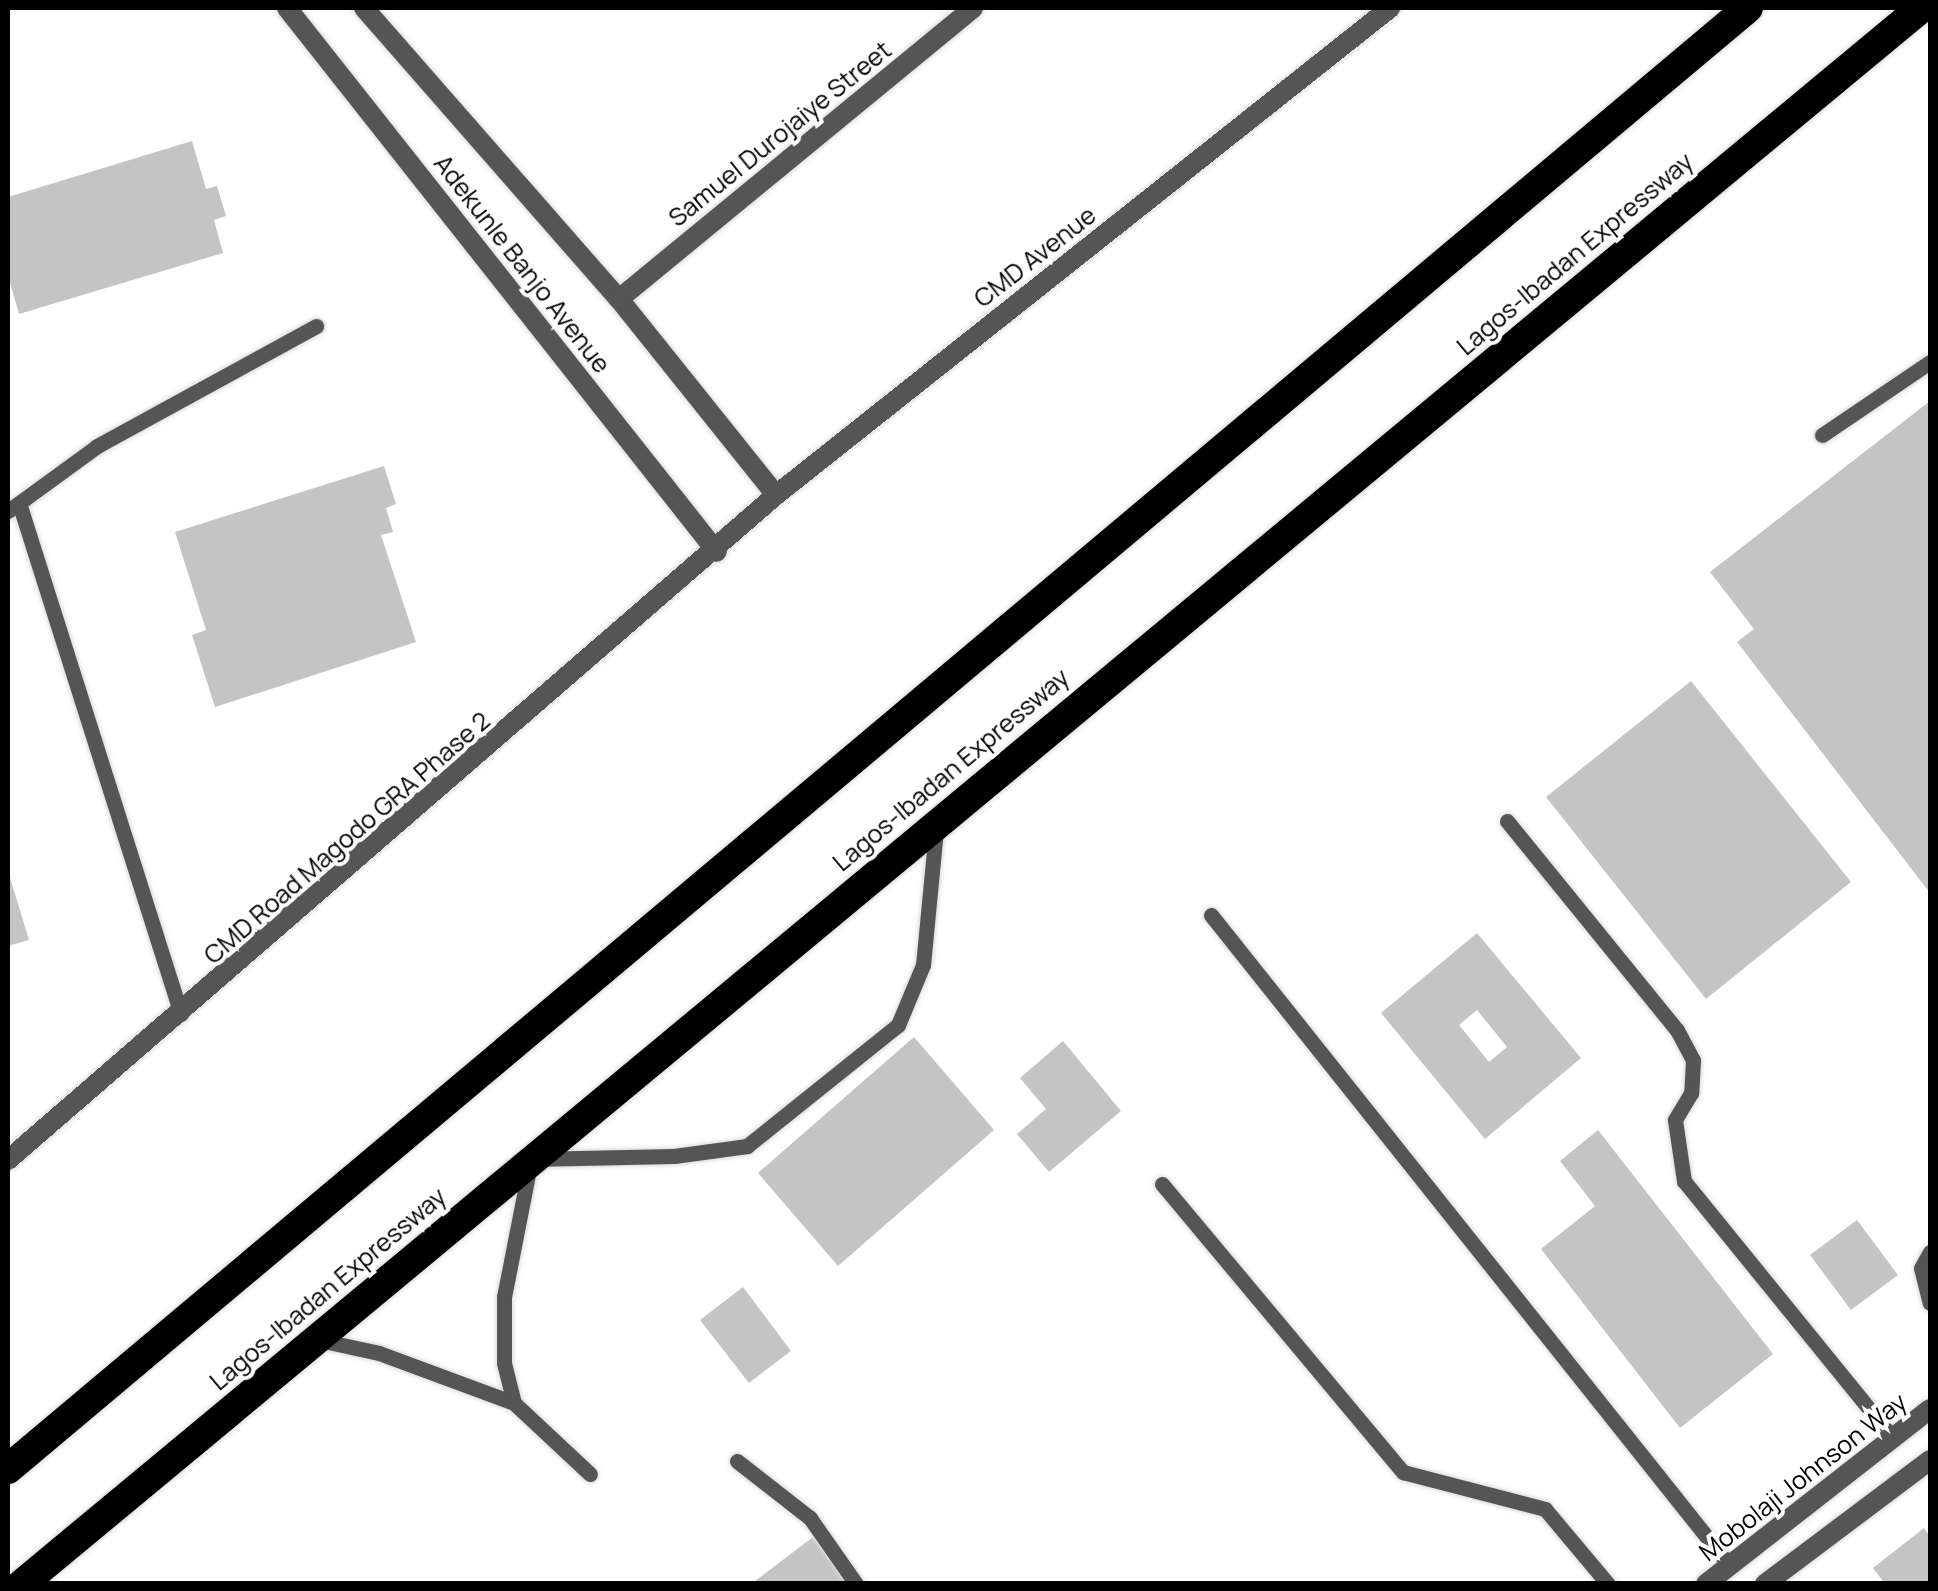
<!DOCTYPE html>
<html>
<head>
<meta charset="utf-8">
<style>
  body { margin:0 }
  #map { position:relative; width:1938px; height:1591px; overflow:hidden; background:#fff; font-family:Manrope,sans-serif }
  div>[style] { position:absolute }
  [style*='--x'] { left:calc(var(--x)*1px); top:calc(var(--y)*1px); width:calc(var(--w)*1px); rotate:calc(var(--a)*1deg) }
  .building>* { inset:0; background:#c4c4c4 }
  .roads { filter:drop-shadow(0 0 2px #dbdbdb) drop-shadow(0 0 2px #dbdbdb) }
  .service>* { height:15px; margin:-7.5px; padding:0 7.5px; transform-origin:7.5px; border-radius:7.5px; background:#555 }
  .minor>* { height:20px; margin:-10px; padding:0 10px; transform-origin:10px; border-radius:10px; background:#555 }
  .tertiary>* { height:20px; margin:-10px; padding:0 10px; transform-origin:10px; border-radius:10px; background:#555 }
  .motorway>* { height:30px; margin:-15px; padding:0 15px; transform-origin:15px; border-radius:15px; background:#000 }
  span { translate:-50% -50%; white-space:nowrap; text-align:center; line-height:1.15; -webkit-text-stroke:8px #fff; paint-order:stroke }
  .street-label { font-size:25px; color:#000 }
  .frame { position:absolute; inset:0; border:10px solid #000; pointer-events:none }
</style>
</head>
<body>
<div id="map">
  <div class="building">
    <i style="clip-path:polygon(192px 141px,206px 189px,217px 186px,226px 216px,214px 220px,223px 253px,19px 314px,8px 275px,8px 197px)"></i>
    <i style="clip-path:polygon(1930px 401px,1930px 893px,1737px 642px,1754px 629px,1710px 572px)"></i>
    <i style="clip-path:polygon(384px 466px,396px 504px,386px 508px,393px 532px,381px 535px,416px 642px,215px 707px,192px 635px,206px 630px,175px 532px)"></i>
    <i style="clip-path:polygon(1691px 681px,1851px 882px,1706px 999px,1546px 797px)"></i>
    <i style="clip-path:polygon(8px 871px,29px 940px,8px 946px)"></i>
    <i style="clip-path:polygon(evenodd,1477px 933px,1581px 1058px,1485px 1139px,1381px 1013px,1477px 933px,1477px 1010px,1507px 1047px,1489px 1062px,1459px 1025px,1477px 1010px)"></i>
    <i style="clip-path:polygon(914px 1037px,994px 1130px,838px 1266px,758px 1173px)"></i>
    <i style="clip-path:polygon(1063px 1041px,1121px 1111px,1049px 1172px,1017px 1134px,1046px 1109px,1020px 1078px)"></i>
    <i style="clip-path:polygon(1598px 1130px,1773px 1354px,1680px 1428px,1541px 1249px,1595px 1206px,1560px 1161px)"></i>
    <i style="clip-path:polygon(1857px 1220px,1898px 1275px,1851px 1310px,1810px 1255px)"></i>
    <i style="clip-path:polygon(743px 1287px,791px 1351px,749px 1383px,700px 1320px)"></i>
    <i style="clip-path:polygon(1924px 1528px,1930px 1537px,1930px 1584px,1885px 1584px,1873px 1568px)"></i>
    <i style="clip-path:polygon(813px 1537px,847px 1584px,751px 1584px)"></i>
  </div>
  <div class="roads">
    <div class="service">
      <i style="--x:1822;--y:435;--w:130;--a:-34.1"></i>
      <i style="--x:20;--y:506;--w:533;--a:72.42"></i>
      <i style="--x:8;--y:511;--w:110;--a:-36.1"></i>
      <i style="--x:97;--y:446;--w:250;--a:-28.7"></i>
      <i style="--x:1507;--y:821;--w:269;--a:50.9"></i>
      <i style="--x:1677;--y:1030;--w:34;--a:62"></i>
      <i style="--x:1693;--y:1060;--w:33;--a:93"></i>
      <i style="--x:1691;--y:1093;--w:31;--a:121"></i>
      <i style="--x:1675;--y:1120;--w:62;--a:81.6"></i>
      <i style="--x:1684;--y:1181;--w:331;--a:50.9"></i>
      <i style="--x:1211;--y:915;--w:833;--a:51.44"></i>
      <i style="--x:1162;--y:1184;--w:376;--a:50.1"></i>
      <i style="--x:1403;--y:1472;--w:147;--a:14.6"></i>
      <i style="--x:1545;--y:1509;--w:98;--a:50"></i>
      <i style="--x:1930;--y:1252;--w:18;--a:119"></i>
      <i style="--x:1921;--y:1268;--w:36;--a:76"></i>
      <i style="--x:319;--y:1340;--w:61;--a:12.2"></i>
      <i style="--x:379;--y:1353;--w:144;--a:20.3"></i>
      <i style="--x:514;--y:1403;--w:104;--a:43.1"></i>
      <i style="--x:514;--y:1403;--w:41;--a:-104"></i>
      <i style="--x:504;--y:1363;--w:66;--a:-90"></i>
      <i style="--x:504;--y:1297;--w:141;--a:-78.9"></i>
      <i style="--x:531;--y:1159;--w:143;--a:-1.2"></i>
      <i style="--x:674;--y:1156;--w:74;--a:-7.8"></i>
      <i style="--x:747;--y:1146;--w:193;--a:-38.7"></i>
      <i style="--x:898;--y:1025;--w:65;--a:-67.4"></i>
      <i style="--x:923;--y:965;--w:137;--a:-84.5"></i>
      <i style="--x:737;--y:1461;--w:93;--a:38"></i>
      <i style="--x:810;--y:1518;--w:80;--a:55.1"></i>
    </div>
    <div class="minor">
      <i style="--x:287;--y:8;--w:693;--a:51.68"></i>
      <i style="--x:364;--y:8;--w:387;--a:48.8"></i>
      <i style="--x:619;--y:299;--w:251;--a:51.3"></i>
      <i style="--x:619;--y:299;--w:458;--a:-39.4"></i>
    </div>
    <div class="tertiary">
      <i style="--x:8;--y:1160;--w:1016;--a:-40.89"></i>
      <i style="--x:776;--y:495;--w:784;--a:-38.42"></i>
      <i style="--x:1706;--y:1584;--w:284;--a:-38"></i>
      <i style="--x:1765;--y:1584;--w:206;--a:-36.9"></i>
    </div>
    <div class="motorway">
      <i style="--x:8;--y:1469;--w:2272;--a:-40.02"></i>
      <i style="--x:22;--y:1584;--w:2468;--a:-39.69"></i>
    </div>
  </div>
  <div class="street-label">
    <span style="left:780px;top:134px;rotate:-39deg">Samuel Durojaiye Street</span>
    <span style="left:1575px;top:254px;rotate:-40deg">Lagos-Ibadan Expressway</span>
    <span style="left:1035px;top:257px;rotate:-38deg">CMD Avenue</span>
    <span style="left:522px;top:264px;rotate:52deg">Adekunle Banjo Avenue</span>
    <span style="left:951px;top:770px;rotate:-40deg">Lagos-Ibadan Expressway</span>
    <span style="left:347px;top:838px;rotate:-41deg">CMD Road Magodo GRA Phase 2</span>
    <span style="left:328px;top:1289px;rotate:-40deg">Lagos-Ibadan Expressway</span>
    <span style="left:1803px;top:1477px;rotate:-38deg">Mobolaji Johnson Way</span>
  </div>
  <div class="frame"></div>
</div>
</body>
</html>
